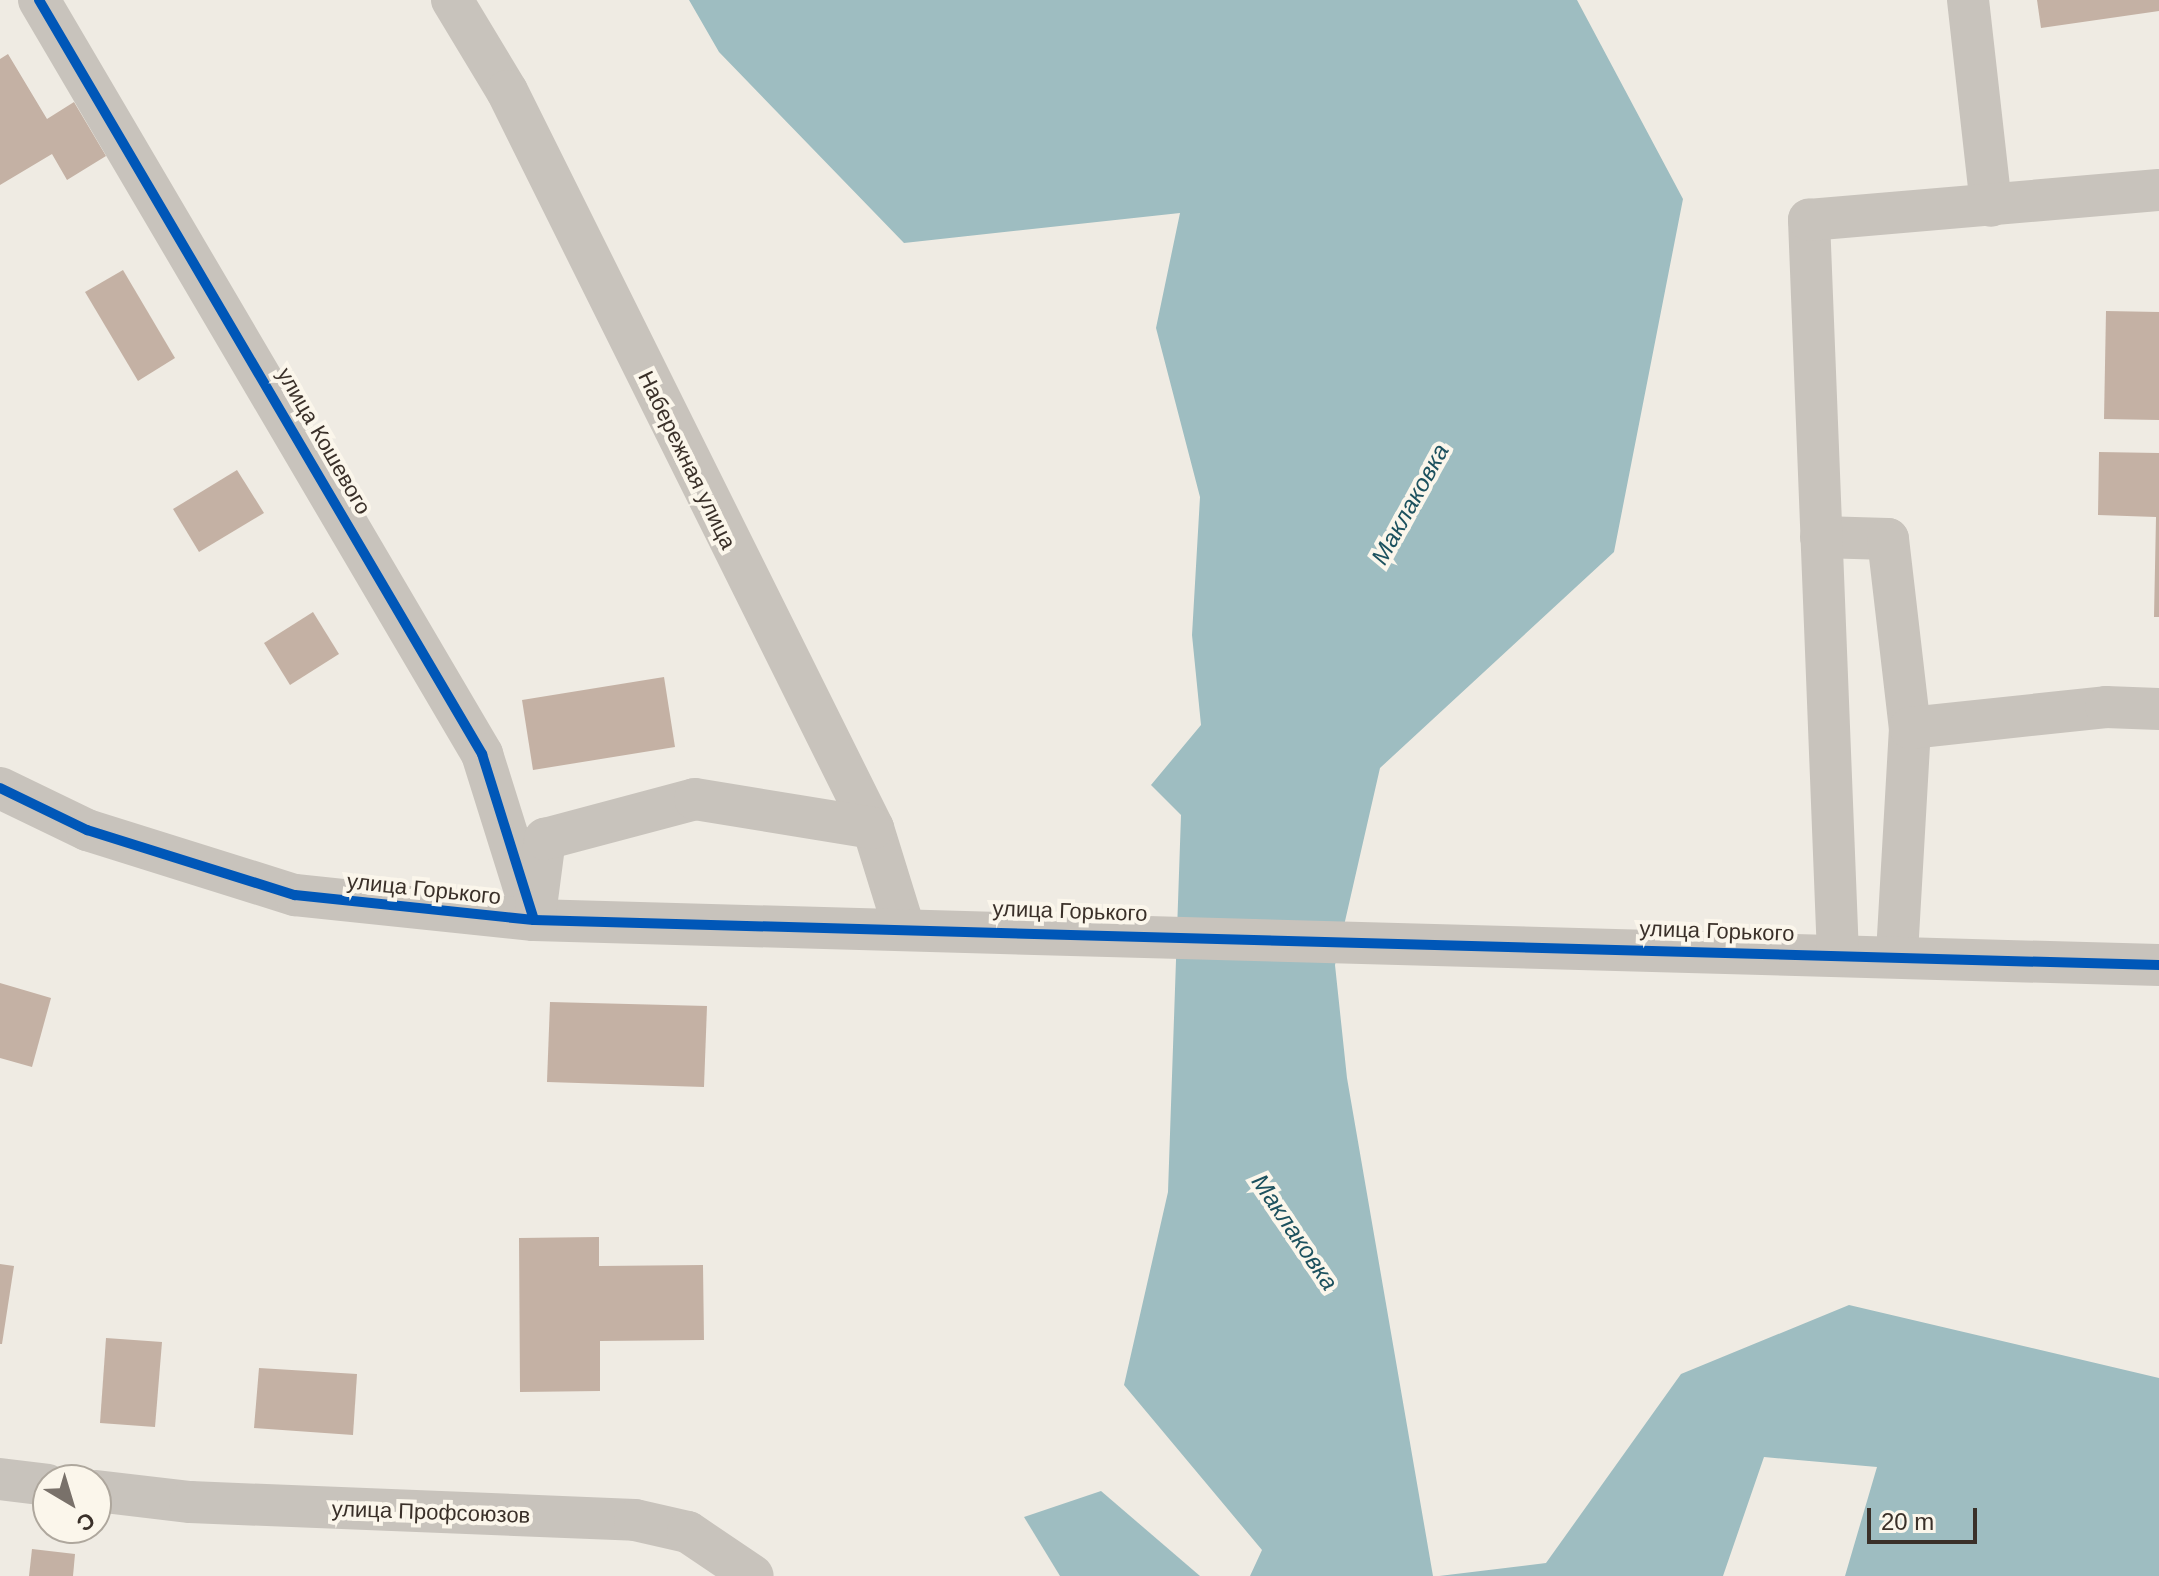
<!DOCTYPE html>
<html>
<head>
<meta charset="utf-8">
<style>
  body { margin:0 }
  #map { position:relative; width:2159px; height:1576px; overflow:hidden; background:#efebe3; font-family:Helvetica,sans-serif }
  div>[style] { position:absolute }
  [style*='--x'] { left:calc(var(--x)*1px); top:calc(var(--y)*1px); width:calc(var(--w)*1px); rotate:calc(var(--a)*1deg) }
  .water>* { inset:0; background:#9ebdc1 }
  .building>* { inset:0; background:#c4b1a4 }
  .minor>* { height:42px; margin:-21px; padding:0 21px; transform-origin:21px; border-radius:21px; background:#c8c3bc }
  .cycleway>* { height:10px; margin:-5px; padding:0 5px; transform-origin:5px; border-radius:5px; background:#0057b8 }
  span { translate:-50% -50%; white-space:nowrap; text-align:center; line-height:1.15; -webkit-text-stroke:8px #fbf6eb; paint-order:stroke }
  .street-label { font-size:22px; color:#3a3029 }
  .water-label { font-size:24px; color:#1c515e; font-style:italic }
  .north { position:absolute; left:32px; top:1464px; width:80px; height:80px; box-sizing:border-box; background:#fbf6eb; border:2px solid #aea79d; border-radius:50%; rotate:142deg; font-size:22px; font-weight:700; line-height:32px; text-align:center; color:#3a3029 }
  .north::after { content:''; display:block; margin:auto; width:28px; height:36px; background:#79716a; clip-path:polygon(50% 0,100% 100%,50% 72%,0 100%) }
  .scale { position:absolute; left:1867px; top:1508px; width:110px; height:36px; box-sizing:border-box; border:4px solid #3a3029; border-top:0; padding-left:10px; font-size:24px; line-height:28px; white-space:nowrap; color:#3a3029; -webkit-text-stroke:6px #fbf6eb; paint-order:stroke }
</style>
</head>
<body>
<div id="map">
  <div class="water">
    <i style="clip-path:polygon(689px 0,1577px 0,1683px 199px,1614px 552px,1380px 768px,1335px 965px,1347px 1078px,1433px 1576px,1250px 1576px,1262px 1550px,1124px 1385px,1168px 1192px,1181px 815px,1151px 785px,1201px 725px,1192px 635px,1200px 497px,1156px 328px,1180px 213px,904px 243px,719px 52px)"></i>
    <i style="clip-path:polygon(1849px 1305px,2159px 1378px,2159px 1576px,1845px 1576px,1877px 1467px,1764px 1457px,1723px 1576px,1439px 1576px,1546px 1563px,1681px 1374px)"></i>
    <i style="clip-path:polygon(1101px 1491px,1200px 1576px,1060px 1576px,1024px 1517px)"></i>
  </div>
  <div class="building">
    <i style="clip-path:polygon(2037px 0,2159px 0,2159px 11px,2041px 28px)"></i>
    <i style="clip-path:polygon(8px 54px,47px 119px,74px 102px,106px 156px,67px 180px,52px 154px,0 185px,0 59px)"></i>
    <i style="clip-path:polygon(123px 270px,175px 358px,138px 381px,85px 292px)"></i>
    <i style="clip-path:polygon(2106px 311px,2159px 312px,2159px 420px,2104px 419px)"></i>
    <i style="clip-path:polygon(2099px 452px,2159px 453px,2159px 617px,2154px 617px,2156px 517px,2098px 515px)"></i>
    <i style="clip-path:polygon(237px 470px,264px 513px,199px 552px,173px 509px)"></i>
    <i style="clip-path:polygon(313px 612px,339px 654px,290px 685px,264px 643px)"></i>
    <i style="clip-path:polygon(664px 677px,675px 747px,533px 770px,522px 700px)"></i>
    <i style="clip-path:polygon(0 983px,51px 998px,32px 1067px,0 1058px)"></i>
    <i style="clip-path:polygon(550px 1002px,707px 1006px,704px 1087px,547px 1082px)"></i>
    <i style="clip-path:polygon(599px 1237px,599px 1266px,703px 1265px,704px 1340px,600px 1341px,600px 1391px,520px 1392px,519px 1238px)"></i>
    <i style="clip-path:polygon(0 1264px,14px 1266px,2px 1344px,0 1344px)"></i>
    <i style="clip-path:polygon(106px 1338px,162px 1342px,155px 1427px,100px 1423px)"></i>
    <i style="clip-path:polygon(259px 1368px,357px 1374px,353px 1435px,254px 1428px)"></i>
    <i style="clip-path:polygon(32px 1549px,75px 1554px,73px 1576px,29px 1576px)"></i>
  </div>
  <div class="minor">
    <i style="--x:39;--y:0;--w:875;--a:59.56"></i>
    <i style="--x:482;--y:754;--w:174;--a:72.6"></i>
    <i style="--x:452;--y:0;--w:106;--a:58.9"></i>
    <i style="--x:507;--y:91;--w:823;--a:63.59"></i>
    <i style="--x:873;--y:828;--w:105;--a:72.8"></i>
    <i style="--x:1968;--y:0;--w:207;--a:83.6"></i>
    <i style="--x:1821;--y:537;--w:67;--a:1.7"></i>
    <i style="--x:1888;--y:539;--w:190;--a:83.4"></i>
    <i style="--x:1910;--y:728;--w:228;--a:93.3"></i>
    <i style="--x:1910;--y:728;--w:197;--a:-6.1"></i>
    <i style="--x:2106;--y:707;--w:53;--a:2.2"></i>
    <i style="--x:0;--y:788;--w:97;--a:25.8"></i>
    <i style="--x:87;--y:830;--w:218;--a:17.4"></i>
    <i style="--x:295;--y:895;--w:240;--a:6"></i>
    <i style="--x:534;--y:920;--w:1626;--a:1.59"></i>
    <i style="--x:536;--y:907;--w:69;--a:-82.5"></i>
    <i style="--x:545;--y:839;--w:155;--a:-14.9"></i>
    <i style="--x:695;--y:799;--w:180;--a:9.3"></i>
    <i style="--x:1838;--y:955;--w:736;--a:-92.26"></i>
    <i style="--x:1809;--y:220;--w:351;--a:-4.9"></i>
    <i style="--x:0;--y:1479;--w:48;--a:7.1"></i>
    <i style="--x:96;--y:1491;--w:95;--a:6.7"></i>
    <i style="--x:190;--y:1502;--w:445;--a:2.3"></i>
    <i style="--x:635;--y:1520;--w:54;--a:12.8"></i>
    <i style="--x:688;--y:1532;--w:78;--a:34.1"></i>
  </div>
  <div class="cycleway">
    <i style="--x:39;--y:0;--w:875;--a:59.56"></i>
    <i style="--x:482;--y:754;--w:174;--a:72.6"></i>
    <i style="--x:0;--y:788;--w:97;--a:25.8"></i>
    <i style="--x:87;--y:830;--w:218;--a:17.4"></i>
    <i style="--x:295;--y:895;--w:240;--a:6"></i>
    <i style="--x:534;--y:920;--w:1626;--a:1.59"></i>
  </div>
  <div class="street-label">
    <span style="left:324px;top:441px;rotate:60deg">улица Кошевого</span>
    <span style="left:687px;top:460px;rotate:64deg">Набережная улица</span>
    <span style="left:424px;top:889px;rotate:6deg">улица Горького</span>
    <span style="left:1070px;top:911px;rotate:2deg">улица Горького</span>
    <span style="left:1717px;top:931px;rotate:2deg">улица Горького</span>
    <span style="left:431px;top:1512px;rotate:2deg">улица Профсоюзов</span>
  </div>
  <div class="water-label">
    <span style="left:1410px;top:504px;rotate:-61deg">Маклаковка</span>
    <span style="left:1295px;top:1232px;rotate:56deg">Маклаковка</span>
  </div>
  <div class="north">С</div>
  <div class="scale">20 m</div>
</div>
</body>
</html>
